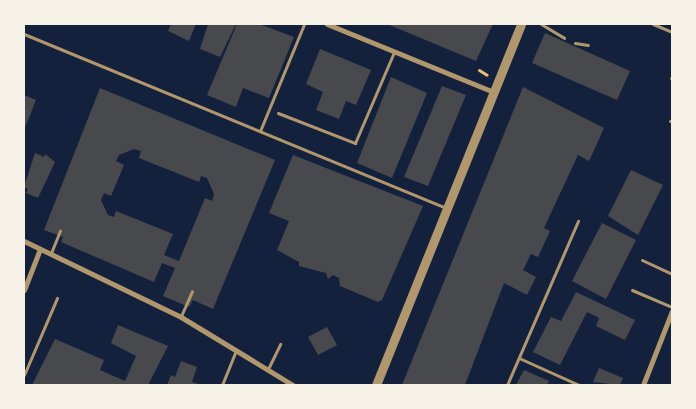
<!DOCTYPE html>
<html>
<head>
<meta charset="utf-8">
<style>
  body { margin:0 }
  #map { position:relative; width:696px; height:409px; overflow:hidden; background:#14213d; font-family:Helvetica,sans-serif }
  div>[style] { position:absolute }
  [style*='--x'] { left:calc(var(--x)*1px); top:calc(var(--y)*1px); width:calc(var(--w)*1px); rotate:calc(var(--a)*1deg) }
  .building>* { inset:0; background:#48494c }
  .path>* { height:3px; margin:-1.5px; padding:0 1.5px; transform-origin:1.5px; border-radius:1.5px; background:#e5c07b }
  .service>* { height:3px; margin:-1.5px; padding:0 1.5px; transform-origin:1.5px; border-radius:1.5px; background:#b1986c }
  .minor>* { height:5px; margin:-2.5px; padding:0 2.5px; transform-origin:2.5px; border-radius:2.5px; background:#b1986c }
  .tertiary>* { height:9px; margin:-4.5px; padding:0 4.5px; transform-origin:4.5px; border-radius:4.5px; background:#b1986c }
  span { translate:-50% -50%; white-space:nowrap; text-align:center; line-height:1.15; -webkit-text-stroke:4px #f6f1e7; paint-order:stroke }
  .frame { position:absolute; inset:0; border:25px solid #f6f1e7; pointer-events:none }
</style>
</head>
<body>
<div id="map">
  <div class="building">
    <i style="clip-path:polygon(171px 24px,196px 24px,189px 41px,168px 31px)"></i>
    <i style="clip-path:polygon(208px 24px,236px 24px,220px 57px,200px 49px)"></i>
    <i style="clip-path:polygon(237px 24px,259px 24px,294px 37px,269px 98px,243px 88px,236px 107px,207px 95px)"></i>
    <i style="clip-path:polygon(387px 24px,493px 24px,476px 61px)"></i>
    <i style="clip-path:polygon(545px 33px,630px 71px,617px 100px,532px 63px)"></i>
    <i style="clip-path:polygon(320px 49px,371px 70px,356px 105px,346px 101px,339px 119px,316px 110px,323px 92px,306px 84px)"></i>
    <i style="clip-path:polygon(391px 77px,427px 93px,392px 178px,357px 163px)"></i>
    <i style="clip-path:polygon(442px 86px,466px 95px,428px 186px,404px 177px)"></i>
    <i style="clip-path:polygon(523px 87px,604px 128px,589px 161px,578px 155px,544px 228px,550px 231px,538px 257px,531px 254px,523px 270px,536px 277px,527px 295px,504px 283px,465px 385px,402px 385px)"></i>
    <i style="clip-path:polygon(evenodd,100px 88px,275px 160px,213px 309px,193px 300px,189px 307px,163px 296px,175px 268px,162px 263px,154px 282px,61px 242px,63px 237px,44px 230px,100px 88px,134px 149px,141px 151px,139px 158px,199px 182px,201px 176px,207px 178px,214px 194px,212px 201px,205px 198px,179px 261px,164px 255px,173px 234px,116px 211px,114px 217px,108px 215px,101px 200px,104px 193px,111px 196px,124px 165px,116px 161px,119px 155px,134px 149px)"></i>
    <i style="clip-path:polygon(24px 95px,36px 100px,24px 130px)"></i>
    <i style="clip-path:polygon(35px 153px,44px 157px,45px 154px,55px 162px,38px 198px,26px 193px,28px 189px,24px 187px)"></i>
    <i style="clip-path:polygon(293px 155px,423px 206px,382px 300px,378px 302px,340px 286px,339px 278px,333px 275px,328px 279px,326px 273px,299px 266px,299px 262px,277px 250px,289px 221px,269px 213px)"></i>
    <i style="clip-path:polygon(631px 170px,663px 185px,638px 235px,608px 216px)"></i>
    <i style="clip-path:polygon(602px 223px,636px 240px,606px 299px,572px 281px)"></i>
    <i style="clip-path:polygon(576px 292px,635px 320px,625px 340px,596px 326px,599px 318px,587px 312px,560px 365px,533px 352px,551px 317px,561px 321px)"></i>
    <i style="clip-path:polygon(118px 325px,168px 346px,148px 385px,32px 385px,55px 339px,104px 360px,100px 370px,125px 381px,136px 356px,111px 343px)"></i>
    <i style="clip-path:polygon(327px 327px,337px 345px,318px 355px,308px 337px)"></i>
    <i style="clip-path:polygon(181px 361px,197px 367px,192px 382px,201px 385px,167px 385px,171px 375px,175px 377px)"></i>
    <i style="clip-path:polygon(599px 368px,623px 378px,620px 385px,593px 382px)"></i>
    <i style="clip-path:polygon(524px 370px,549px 381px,547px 385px,516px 385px)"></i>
  </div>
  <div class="path">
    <i style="--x:479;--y:70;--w:9;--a:32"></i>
  </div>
  <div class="service">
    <i style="--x:541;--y:24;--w:27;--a:31"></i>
    <i style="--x:653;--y:24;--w:21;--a:23"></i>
    <i style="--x:24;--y:34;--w:457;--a:22.4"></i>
    <i style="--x:575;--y:43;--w:13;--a:9"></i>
    <i style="--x:671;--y:78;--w:1;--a:0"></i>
    <i style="--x:278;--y:113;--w:83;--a:21.3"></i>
    <i style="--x:355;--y:143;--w:99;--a:-66.8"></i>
    <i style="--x:670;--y:121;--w:2;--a:0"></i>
    <i style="--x:260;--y:131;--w:116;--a:-67.6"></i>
    <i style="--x:51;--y:253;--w:24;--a:-68"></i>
    <i style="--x:642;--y:260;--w:33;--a:25"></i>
    <i style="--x:632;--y:290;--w:43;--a:23"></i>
    <i style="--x:181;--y:316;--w:27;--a:-66"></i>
    <i style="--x:519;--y:358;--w:66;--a:24.2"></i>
    <i style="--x:268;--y:369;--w:28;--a:-64"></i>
    <i style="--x:24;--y:375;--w:84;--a:-66.8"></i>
    <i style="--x:222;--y:385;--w:37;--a:-68"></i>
    <i style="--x:507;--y:385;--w:179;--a:-66.6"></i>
  </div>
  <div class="minor">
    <i style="--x:327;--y:24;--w:180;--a:22.2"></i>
    <i style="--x:24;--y:241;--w:174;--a:25.8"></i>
    <i style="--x:181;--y:317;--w:131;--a:31.3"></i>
    <i style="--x:24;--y:290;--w:44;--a:-68.7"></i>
    <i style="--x:643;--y:385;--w:79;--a:-68.6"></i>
  </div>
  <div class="tertiary">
    <i style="--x:376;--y:385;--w:389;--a:-68.1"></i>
  </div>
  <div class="frame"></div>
</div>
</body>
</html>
